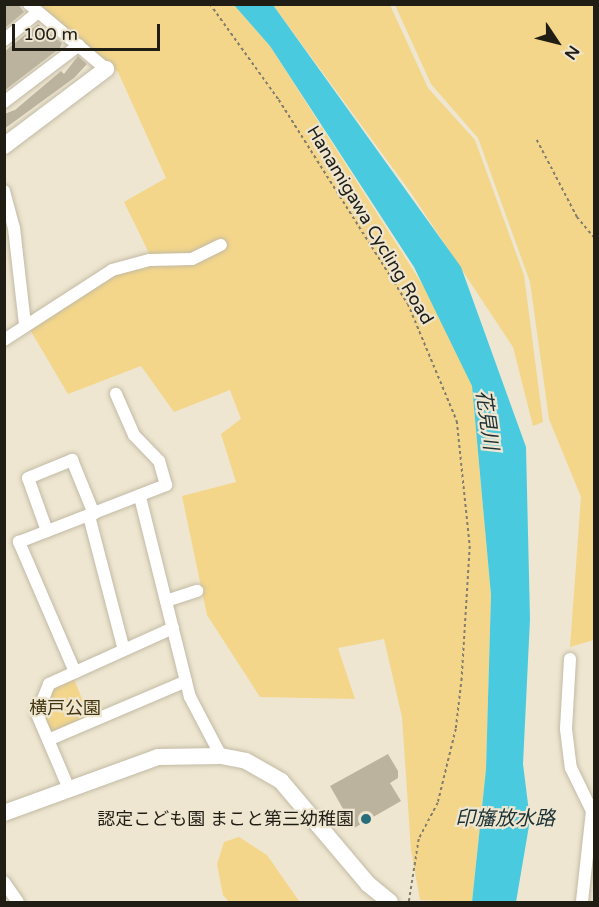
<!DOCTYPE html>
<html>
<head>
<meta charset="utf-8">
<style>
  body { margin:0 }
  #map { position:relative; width:599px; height:907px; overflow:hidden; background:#eee6d0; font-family:"Varela Round","Noto Sans JP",sans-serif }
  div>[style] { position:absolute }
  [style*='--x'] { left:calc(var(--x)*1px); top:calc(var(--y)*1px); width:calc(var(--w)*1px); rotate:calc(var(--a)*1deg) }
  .green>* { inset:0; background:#f3d68a }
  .water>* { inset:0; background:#49cadf }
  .building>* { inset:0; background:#bbb39e }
  .path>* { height:1.5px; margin-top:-0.75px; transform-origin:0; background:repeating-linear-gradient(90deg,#827d6e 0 3px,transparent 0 6px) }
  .roads { filter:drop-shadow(0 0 2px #c2baa5) drop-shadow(0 0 2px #c2baa5) }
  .street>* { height:12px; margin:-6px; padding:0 6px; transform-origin:6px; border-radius:6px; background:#fff }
  .secondary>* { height:16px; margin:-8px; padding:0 8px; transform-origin:8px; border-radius:8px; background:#fff }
  .dots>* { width:16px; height:16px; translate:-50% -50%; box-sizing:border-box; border:3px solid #eee6d0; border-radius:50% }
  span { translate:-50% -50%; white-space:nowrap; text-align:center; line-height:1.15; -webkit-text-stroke:4.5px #eee6d0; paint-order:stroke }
  .street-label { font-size:18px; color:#201d15 }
  .park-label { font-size:18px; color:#43350f }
  .poi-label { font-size:18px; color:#201d15 }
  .right { translate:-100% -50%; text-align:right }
  .water-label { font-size:20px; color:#1b3135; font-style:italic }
  .frame { position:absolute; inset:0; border:6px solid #201d15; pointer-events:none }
  .north { position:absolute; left:527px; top:12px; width:60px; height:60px; -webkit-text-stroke:4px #eee6d0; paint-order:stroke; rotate:125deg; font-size:16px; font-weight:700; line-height:24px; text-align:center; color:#201d15 }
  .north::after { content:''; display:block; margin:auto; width:21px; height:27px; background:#201d15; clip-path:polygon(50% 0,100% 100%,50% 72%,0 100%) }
  .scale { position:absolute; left:12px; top:24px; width:148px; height:27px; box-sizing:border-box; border:3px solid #201d15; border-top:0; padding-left:8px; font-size:18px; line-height:21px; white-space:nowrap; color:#201d15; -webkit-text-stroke:4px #eee6d0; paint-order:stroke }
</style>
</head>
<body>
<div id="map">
  <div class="green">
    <i style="clip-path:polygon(34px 5px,234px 5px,270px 46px,438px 309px,472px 386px,491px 595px,486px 769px,472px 902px,420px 900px,411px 850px,402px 717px,384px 639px,338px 648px,355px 699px,260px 697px,207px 615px,182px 496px,236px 482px,221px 434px,241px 419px,230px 390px,174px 412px,141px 366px,68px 394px,29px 328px,94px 279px,151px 257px,124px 202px,166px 178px,118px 72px)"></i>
    <i style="clip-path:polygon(273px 5px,390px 5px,428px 88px,475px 140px,524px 275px,543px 422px,533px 426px,513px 347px,409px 190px)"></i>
    <i style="clip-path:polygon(395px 5px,594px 5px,594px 640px,570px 647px,581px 497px,549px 419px,530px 282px,478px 138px,431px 84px)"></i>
    <i style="clip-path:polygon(73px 677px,90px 718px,54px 734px,48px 732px,41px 717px,52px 686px)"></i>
    <i style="clip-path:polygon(239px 837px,267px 855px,299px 901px,318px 902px,229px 902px,223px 895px,217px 864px,224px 842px)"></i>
  </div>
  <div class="water">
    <i style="clip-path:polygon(234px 5px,273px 5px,461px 267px,526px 447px,530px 619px,523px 764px,530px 820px,516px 902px,472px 902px,486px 769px,491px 595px,472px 386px,414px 267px,270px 46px)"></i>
  </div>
  <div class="building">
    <i style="clip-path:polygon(4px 4px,18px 4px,24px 12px,4px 29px)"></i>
    <i style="clip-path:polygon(38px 24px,62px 43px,60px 48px,4px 91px,4px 52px)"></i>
    <i style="clip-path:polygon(78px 56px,87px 64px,74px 78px,4px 129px,4px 114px,15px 110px,61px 71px,64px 74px)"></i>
    <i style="clip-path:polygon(388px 754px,398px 771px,398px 778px,390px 783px,401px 801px,354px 828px,330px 786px)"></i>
  </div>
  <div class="path">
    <i style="--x:210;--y:4;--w:118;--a:54.3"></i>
    <i style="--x:279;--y:100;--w:241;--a:57.7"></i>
    <i style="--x:408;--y:304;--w:127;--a:67.3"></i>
    <i style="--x:457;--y:421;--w:126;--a:84.1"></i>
    <i style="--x:470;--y:546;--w:132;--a:93.5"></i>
    <i style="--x:462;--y:678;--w:51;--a:96.7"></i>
    <i style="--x:456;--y:729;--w:76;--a:103.7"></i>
    <i style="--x:438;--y:803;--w:41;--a:117.8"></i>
    <i style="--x:419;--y:839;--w:64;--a:99"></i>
    <i style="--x:537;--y:140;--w:87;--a:62.5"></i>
    <i style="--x:577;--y:217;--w:26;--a:50"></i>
  </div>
  <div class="roads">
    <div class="street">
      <i style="--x:29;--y:4;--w:101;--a:40.2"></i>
      <i style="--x:4;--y:40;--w:44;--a:-39.5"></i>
      <i style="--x:4;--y:102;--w:94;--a:-37.2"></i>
      <i style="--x:4;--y:191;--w:38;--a:75"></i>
      <i style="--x:14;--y:228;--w:98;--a:83.5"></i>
      <i style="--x:4;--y:340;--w:129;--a:-32.9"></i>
      <i style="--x:112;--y:270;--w:39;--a:-15"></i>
      <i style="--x:150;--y:260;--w:42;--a:-1.4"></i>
      <i style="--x:192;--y:259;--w:32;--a:-26"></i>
      <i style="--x:140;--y:497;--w:206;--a:76"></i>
      <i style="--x:190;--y:697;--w:67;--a:62.3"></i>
      <i style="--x:89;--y:516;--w:138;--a:75.4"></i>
      <i style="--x:47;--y:531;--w:56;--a:-109.7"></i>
      <i style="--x:28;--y:478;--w:48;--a:-22.2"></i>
      <i style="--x:72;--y:460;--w:58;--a:67.8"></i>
      <i style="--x:166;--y:601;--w:33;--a:-18"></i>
      <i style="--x:570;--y:659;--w:70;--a:93.3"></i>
      <i style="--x:566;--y:729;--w:39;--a:83"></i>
      <i style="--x:571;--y:768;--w:48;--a:64"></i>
      <i style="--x:592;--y:811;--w:92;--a:96.3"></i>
      <i style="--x:75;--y:672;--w:142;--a:-113.3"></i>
      <i style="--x:19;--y:542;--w:158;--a:-21.2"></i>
      <i style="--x:166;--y:485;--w:25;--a:-106"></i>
      <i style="--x:159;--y:461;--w:36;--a:-134"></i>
      <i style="--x:134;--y:435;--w:45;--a:-113.7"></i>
      <i style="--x:48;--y:740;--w:150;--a:-23.1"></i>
      <i style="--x:69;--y:789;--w:82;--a:-113.1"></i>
      <i style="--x:37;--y:714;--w:32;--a:-68"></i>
      <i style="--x:49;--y:684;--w:136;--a:-24.3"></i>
      <i style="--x:4;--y:882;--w:24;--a:55"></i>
    </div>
    <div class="secondary">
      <i style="--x:4;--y:146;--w:128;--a:-37"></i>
      <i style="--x:4;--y:813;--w:164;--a:-20"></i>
      <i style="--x:158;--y:757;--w:63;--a:-0.9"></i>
      <i style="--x:221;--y:756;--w:25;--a:11"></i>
      <i style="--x:246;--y:761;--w:40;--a:29.7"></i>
      <i style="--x:281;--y:781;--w:135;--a:49.8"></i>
      <i style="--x:368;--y:884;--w:28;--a:39"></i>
    </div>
  </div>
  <div class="dots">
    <i style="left:366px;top:819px;background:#276e7a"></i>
  </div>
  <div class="street-label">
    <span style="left:370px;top:225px;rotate:59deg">Hanamigawa Cycling Road</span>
  </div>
  <div class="park-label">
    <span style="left:65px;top:708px">横戸公園</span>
  </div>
  <div class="poi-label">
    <span class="right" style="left:354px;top:819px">認定こども園 まこと第三幼稚園</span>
  </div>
  <div class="water-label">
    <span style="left:486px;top:420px;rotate:82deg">花見川</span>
    <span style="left:505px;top:819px">印旛放水路</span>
  </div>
  <div class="frame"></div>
  <div class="north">N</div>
  <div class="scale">100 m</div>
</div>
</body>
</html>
